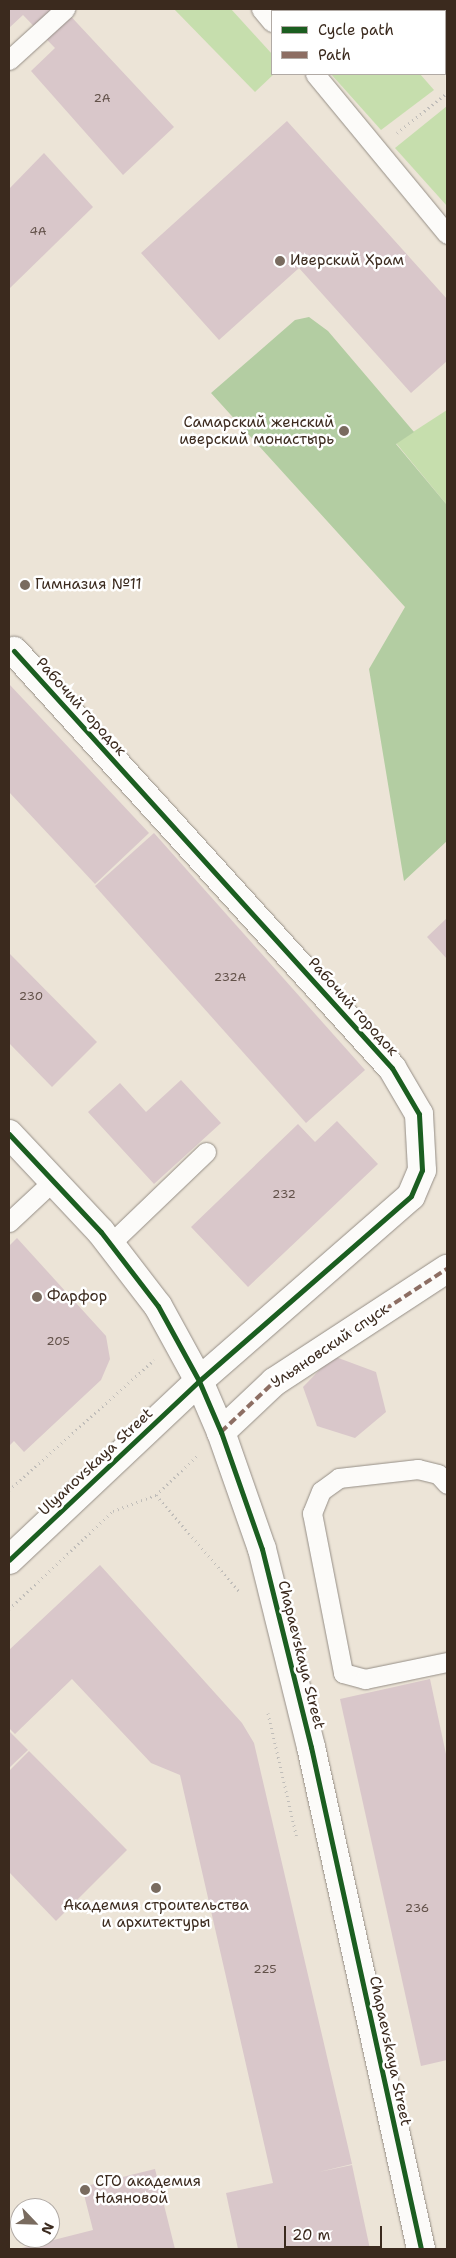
<!DOCTYPE html>
<html>
<head>
<meta charset="utf-8">
<style>
  body { margin:0 }
  #map { position:relative; width:456px; height:2258px; overflow:hidden; background:#ece4d7; font-family:"Shantell Sans",sans-serif }
  div>[style] { position:absolute }
  [style*='--x'] { left:calc(var(--x)*1px); top:calc(var(--y)*1px); width:calc(var(--w)*1px); rotate:calc(var(--a)*1deg) }
  .green>* { inset:0; background:#c6dead }
  .forest>* { inset:0; background:#b3cda2 }
  .building>* { inset:0; background:#d9c7ca }
  .path>* { height:3px; margin-top:-1.5px; transform-origin:0; background:repeating-linear-gradient(90deg,#c0bdb9 0 1px,transparent 0 5px) }
  .roads { filter:drop-shadow(0 0 1px #958e86) drop-shadow(0 0 1px #958e86) }
  .service>* { height:19px; margin:-9.5px; padding:0 9.5px; transform-origin:9.5px; border-radius:9.5px; background:#fcfbf9 }
  .pedestrian>* { height:28px; margin:-14px; padding:0 14px; transform-origin:14px; border-radius:14px; background:#fcfbf9 }
  .minor>* { height:28px; margin:-14px; padding:0 14px; transform-origin:14px; border-radius:14px; background:#fcfbf9 }
  .quiet>* { height:4px; margin-top:-2px; transform-origin:0; background:repeating-linear-gradient(90deg,#8d6e63 0 8px,transparent 0 12px) }
  .cycleway>* { height:5px; margin:-2.5px; padding:0 2.5px; transform-origin:2.5px; border-radius:2.5px; background:#1b5e20 }
  .dots>* { width:14px; height:14px; translate:-50% -50%; box-sizing:border-box; border:2px solid #fff; border-radius:50% }
  span { translate:-50% -50%; white-space:nowrap; text-align:center; line-height:1.15; -webkit-text-stroke:5px #fff; paint-order:stroke }
  .number-label { font-size:12px; color:#625149 }
  .number-label span { -webkit-text-stroke-width:0 }
  .poi-label { font-size:15px; color:#3b2a1e }
  .left { translate:0 -50%; text-align:left }
  .right { translate:-100% -50%; text-align:right }
  .street-label { font-size:15px; color:#3b2a1e }
  .frame { position:absolute; inset:0; border:10px solid #3b2a1e; pointer-events:none }
  .legend { position:absolute; left:271px; top:10px; width:175px; height:65px; box-sizing:border-box; background:#fff; border:1px solid #b1aaa5; margin:0; padding:6px 9px; list-style:none; font-size:15px; color:#3b2a1e }
  .legend li { display:flex; align-items:center; gap:10px; height:25px }
  .legend b { width:25px; border:1px solid #b1aaa5 }
  .north { position:absolute; left:10px; top:2198px; width:50px; height:50px; box-sizing:border-box; background:#fff; border:1px solid #b1aaa5; border-radius:50%; rotate:114deg; font-size:14px; font-weight:700; line-height:20px; text-align:center; color:#3b2a1e }
  .north::after { content:''; display:block; margin:auto; width:18px; height:22px; background:#796b5f; clip-path:polygon(50% 0,100% 100%,50% 72%,0 100%) }
  .scale { position:absolute; left:284px; top:2226px; width:98px; height:22px; box-sizing:border-box; border:2px solid #3b2a1e; border-top:0; padding-left:6px; font-size:15px; line-height:18px; white-space:nowrap; color:#3b2a1e; -webkit-text-stroke:4px #fff; paint-order:stroke }
</style>
</head>
<body>
<div id="map">
  <div class="green">
    <i style="clip-path:polygon(174px 9px,231px 9px,272px 54px,274px 74px,255px 92px)"></i>
    <i style="clip-path:polygon(275px 9px,390px 9px,390px 11px,277px 11px)"></i>
    <i style="clip-path:polygon(331px 74px,420px 74px,434px 90px,381px 130px)"></i>
    <i style="clip-path:polygon(447px 106px,447px 206px,395px 148px)"></i>
    <i style="clip-path:polygon(447px 410px,447px 505px,396px 443px)"></i>
  </div>
  <div class="forest">
    <i style="clip-path:polygon(309px 317px,328px 331px,414px 432px,396px 444px,447px 505px,447px 841px,404px 881px,369px 669px,405px 607px,211px 393px,295px 320px)"></i>
  </div>
  <div class="building">
    <i style="clip-path:polygon(9px 9px,64px 9px,174px 127px,123px 175px,31px 71px,55px 48px,23px 15px,9px 28px)"></i>
    <i style="clip-path:polygon(417px 9px,447px 9px,447px 34px,445px 36px,445px 11px,417px 11px)"></i>
    <i style="clip-path:polygon(287px 121px,447px 299px,447px 361px,411px 393px,299px 268px,219px 340px,141px 253px)"></i>
    <i style="clip-path:polygon(44px 153px,93px 207px,9px 289px,9px 189px)"></i>
    <i style="clip-path:polygon(9px 684px,149px 833px,95px 884px,9px 792px)"></i>
    <i style="clip-path:polygon(154px 833px,365px 1070px,306px 1123px,95px 886px)"></i>
    <i style="clip-path:polygon(447px 918px,447px 959px,427px 937px)"></i>
    <i style="clip-path:polygon(9px 953px,97px 1042px,52px 1087px,9px 1043px)"></i>
    <i style="clip-path:polygon(181px 1080px,221px 1123px,154px 1184px,88px 1112px,120px 1083px,146px 1112px)"></i>
    <i style="clip-path:polygon(337px 1121px,378px 1164px,248px 1287px,191px 1227px,298px 1124px,315px 1142px)"></i>
    <i style="clip-path:polygon(17px 1238px,106px 1336px,110px 1359px,101px 1380px,24px 1452px,14px 1441px,9px 1446px,9px 1246px)"></i>
    <i style="clip-path:polygon(333px 1356px,376px 1372px,386px 1412px,355px 1438px,317px 1426px,303px 1387px)"></i>
    <i style="clip-path:polygon(100px 1565px,242px 1723px,254px 1743px,352px 2164px,319px 2172px,352px 2165px,370px 2249px,238px 2249px,226px 2193px,273px 2183px,180px 1775px,151px 1763px,72px 1679px,15px 1734px,9px 1728px,9px 1650px)"></i>
    <i style="clip-path:polygon(430px 1679px,447px 1759px,447px 2060px,421px 2066px,340px 1699px)"></i>
    <i style="clip-path:polygon(9px 1731px,28px 1750px,9px 1768px)"></i>
    <i style="clip-path:polygon(29px 1751px,127px 1850px,56px 1921px,9px 1872px,9px 1771px)"></i>
    <i style="clip-path:polygon(155px 2169px,175px 2249px,18px 2249px,93px 2230px,82px 2187px)"></i>
  </div>
  <div class="path">
    <i style="--x:397;--y:133;--w:64;--a:-38.7"></i>
    <i style="--x:9;--y:1490;--w:195;--a:-41.9"></i>
    <i style="--x:156;--y:1495;--w:127;--a:49.2"></i>
    <i style="--x:9;--y:1609;--w:143;--a:-43.3"></i>
    <i style="--x:113;--y:1511;--w:46;--a:-20.4"></i>
    <i style="--x:156;--y:1495;--w:57;--a:-43.6"></i>
    <i style="--x:268;--y:1713;--w:129;--a:77"></i>
  </div>
  <div class="roads">
    <div class="service">
      <i style="--x:261;--y:9;--w:17;--a:50"></i>
      <i style="--x:9;--y:60;--w:76;--a:-42.3"></i>
      <i style="--x:315;--y:74;--w:207;--a:50.5"></i>
      <i style="--x:9;--y:1222;--w:60;--a:-43"></i>
      <i style="--x:110;--y:1244;--w:133;--a:-43.8"></i>
      <i style="--x:447;--y:1484;--w:13;--a:-132"></i>
      <i style="--x:438;--y:1474;--w:21;--a:-166"></i>
      <i style="--x:418;--y:1469;--w:80;--a:173.5"></i>
      <i style="--x:339;--y:1478;--w:22;--a:144"></i>
      <i style="--x:321;--y:1491;--w:24;--a:112"></i>
      <i style="--x:312;--y:1513;--w:163;--a:79"></i>
      <i style="--x:343;--y:1673;--w:23;--a:15"></i>
      <i style="--x:365;--y:1679;--w:84;--a:-11.7"></i>
    </div>
    <div class="pedestrian">
      <i style="--x:221;--y:1432;--w:73;--a:-43.3"></i>
      <i style="--x:274;--y:1382;--w:207;--a:-33.2"></i>
    </div>
    <div class="minor">
      <i style="--x:9;--y:1134;--w:134;--a:46.8"></i>
      <i style="--x:101;--y:1232;--w:93;--a:52.4"></i>
      <i style="--x:158;--y:1306;--w:85;--a:61.3"></i>
      <i style="--x:199;--y:1381;--w:56;--a:66.7"></i>
      <i style="--x:221;--y:1432;--w:124;--a:70.7"></i>
      <i style="--x:262;--y:1549;--w:204;--a:76.1"></i>
      <i style="--x:311;--y:1747;--w:514;--a:77.64"></i>
      <i style="--x:9;--y:1560;--w:261;--a:-43.3"></i>
      <i style="--x:199;--y:1381;--w:281;--a:-41.1"></i>
      <i style="--x:411;--y:1196;--w:28;--a:-67"></i>
      <i style="--x:422;--y:1170;--w:56;--a:-93.1"></i>
      <i style="--x:419;--y:1114;--w:53;--a:-120.4"></i>
      <i style="--x:392;--y:1068;--w:563;--a:-132.19"></i>
    </div>
  </div>
  <div class="quiet">
    <i style="--x:221;--y:1432;--w:73;--a:-43.3"></i>
    <i style="--x:274;--y:1382;--w:207;--a:-33.2"></i>
  </div>
  <div class="cycleway">
    <i style="--x:9;--y:1134;--w:134;--a:46.8"></i>
    <i style="--x:101;--y:1232;--w:93;--a:52.4"></i>
    <i style="--x:158;--y:1306;--w:85;--a:61.3"></i>
    <i style="--x:199;--y:1381;--w:56;--a:66.7"></i>
    <i style="--x:221;--y:1432;--w:124;--a:70.7"></i>
    <i style="--x:262;--y:1549;--w:204;--a:76.1"></i>
    <i style="--x:311;--y:1747;--w:514;--a:77.64"></i>
    <i style="--x:9;--y:1560;--w:261;--a:-43.3"></i>
    <i style="--x:199;--y:1381;--w:281;--a:-41.1"></i>
    <i style="--x:411;--y:1196;--w:28;--a:-67"></i>
    <i style="--x:422;--y:1170;--w:56;--a:-93.1"></i>
    <i style="--x:419;--y:1114;--w:53;--a:-120.4"></i>
    <i style="--x:392;--y:1068;--w:563;--a:-132.19"></i>
  </div>
  <div class="dots">
    <i style="left:280px;top:261px;background:#796b5f"></i>
    <i style="left:344px;top:431px;background:#796b5f"></i>
    <i style="left:25px;top:585px;background:#796b5f"></i>
    <i style="left:37px;top:1297px;background:#796b5f"></i>
    <i style="left:156px;top:1888px;background:#796b5f"></i>
    <i style="left:85px;top:2190px;background:#796b5f"></i>
  </div>
  <div class="number-label">
    <span style="left:102px;top:99px">2А</span>
    <span style="left:38px;top:232px">4А</span>
    <span style="left:230px;top:978px">232А</span>
    <span style="left:31px;top:997px">230</span>
    <span style="left:284px;top:1195px">232</span>
    <span style="left:58px;top:1342px">205</span>
    <span style="left:417px;top:1909px">236</span>
    <span style="left:265px;top:1970px">225</span>
  </div>
  <div class="poi-label">
    <span class="left" style="left:290px;top:261px">Иверский Храм</span>
    <span class="right" style="left:334px;top:431px">Самарский женский<br>иверский монастырь</span>
    <span class="left" style="left:35px;top:585px">Гимназия №11</span>
    <span class="left" style="left:47px;top:1297px">Фарфор</span>
    <span style="left:156px;top:1914px">Академия строительства<br>и архитектуры</span>
    <span class="left" style="left:95px;top:2190px">СГО академия<br>Наяновой</span>
  </div>
  <div class="street-label">
    <span style="left:81px;top:707px;rotate:48deg">Рабочий городок</span>
    <span style="left:353px;top:1007px;rotate:48deg">Рабочий городок</span>
    <span style="left:330px;top:1346px;rotate:-34deg">Ульяновский спуск</span>
    <span style="left:96px;top:1462px;rotate:-43deg">Ulyanovskaya Street</span>
    <span style="left:301px;top:1655px;rotate:76deg">Chapaevskaya Street</span>
    <span style="left:390px;top:2051px;rotate:78deg">Chapaevskaya Street</span>
  </div>
  <div class="frame"></div>
  <ul class="legend">
  <li><b style="height:6px;background:#1b5e20"></b>Cycle path</li>
  <li><b style="height:6px;background:#8d6e63"></b>Path</li>
  </ul>
  <div class="north">N</div>
  <div class="scale">20 m</div>
</div>
</body>
</html>
